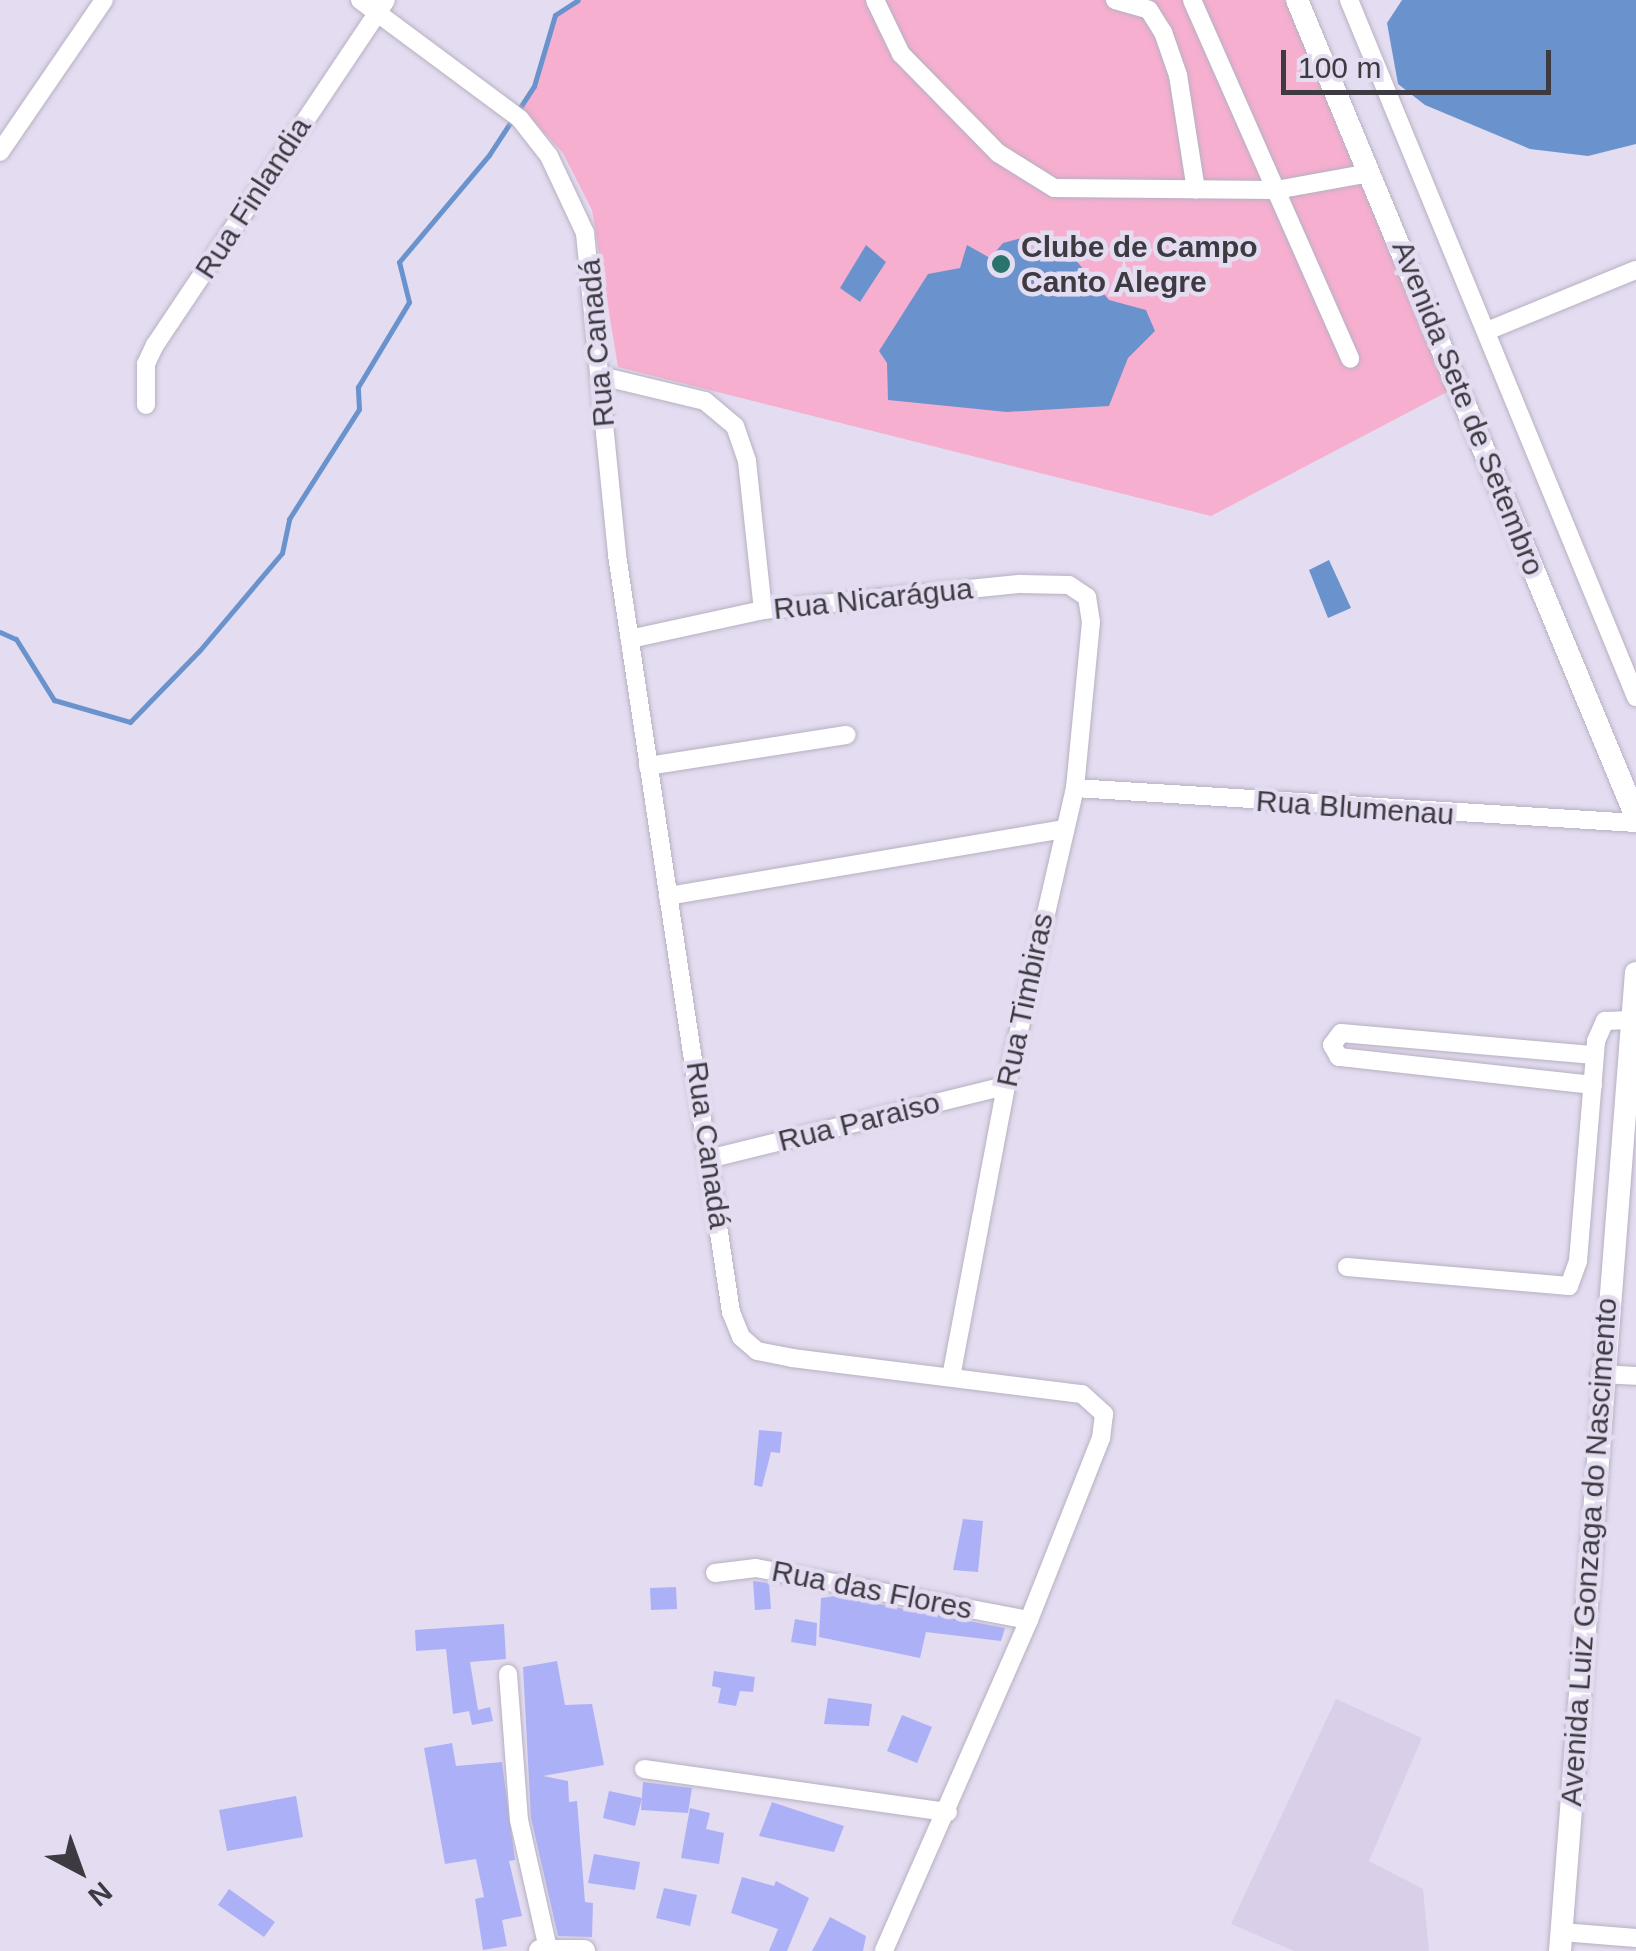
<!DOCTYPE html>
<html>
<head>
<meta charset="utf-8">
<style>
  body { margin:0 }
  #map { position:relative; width:1636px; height:1951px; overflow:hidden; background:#e4dcf0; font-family:Arial,sans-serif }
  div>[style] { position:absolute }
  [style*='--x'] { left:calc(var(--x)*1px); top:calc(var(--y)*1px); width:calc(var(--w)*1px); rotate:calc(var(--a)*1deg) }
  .built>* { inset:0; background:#dacfe9 }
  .green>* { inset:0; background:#f6afcf }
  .water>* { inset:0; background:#6a93ce }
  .stream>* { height:5px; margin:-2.5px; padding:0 2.5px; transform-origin:2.5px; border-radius:2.5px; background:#6a93ce }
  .building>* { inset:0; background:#acb1f7 }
  .roads { filter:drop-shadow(0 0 2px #b7b0c2) drop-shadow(0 0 2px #b7b0c2) }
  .minor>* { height:18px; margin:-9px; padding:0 9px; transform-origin:9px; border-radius:9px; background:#fff }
  .major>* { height:22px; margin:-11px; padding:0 11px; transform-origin:11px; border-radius:11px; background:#fff }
  .dots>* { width:28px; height:28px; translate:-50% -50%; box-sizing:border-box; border:5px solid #e4dcf0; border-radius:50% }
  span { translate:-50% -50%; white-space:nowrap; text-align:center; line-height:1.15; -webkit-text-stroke:9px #e4dcf0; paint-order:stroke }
  .street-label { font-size:30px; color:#3d3a41 }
  .poi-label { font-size:30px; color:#3d3a41; font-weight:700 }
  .left { translate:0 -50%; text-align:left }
  .north { position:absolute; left:30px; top:1821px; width:100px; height:100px; -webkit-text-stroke:8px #e4dcf0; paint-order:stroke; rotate:139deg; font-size:28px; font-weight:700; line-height:40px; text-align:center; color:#3d3a41 }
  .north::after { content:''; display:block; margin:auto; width:35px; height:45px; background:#3d3a41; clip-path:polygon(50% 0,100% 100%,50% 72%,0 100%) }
  .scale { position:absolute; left:1281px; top:50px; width:270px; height:45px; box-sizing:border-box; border:5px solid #3d3a41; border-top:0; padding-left:12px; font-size:30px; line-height:35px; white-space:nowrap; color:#3d3a41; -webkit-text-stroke:8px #e4dcf0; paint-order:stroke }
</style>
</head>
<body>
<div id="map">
  <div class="built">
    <i style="clip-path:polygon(1336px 1699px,1422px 1738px,1369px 1861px,1423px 1889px,1429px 1951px,1294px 1951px,1231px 1924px)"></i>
  </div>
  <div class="green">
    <i style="clip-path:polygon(578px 0,1286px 0,1447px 392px,1211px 516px,618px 367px,592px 210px,563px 153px,520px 107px,534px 86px,555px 15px)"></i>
  </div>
  <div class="water">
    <i style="clip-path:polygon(1402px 0,1636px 0,1636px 144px,1588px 156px,1530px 149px,1425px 105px,1398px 84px,1387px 23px)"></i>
    <i style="clip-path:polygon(1022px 238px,1042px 261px,1069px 252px,1109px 300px,1146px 310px,1155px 331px,1128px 358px,1109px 406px,1007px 412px,888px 400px,887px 363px,879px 351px,928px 274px,960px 268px,967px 245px,990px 258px,1003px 243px)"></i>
    <i style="clip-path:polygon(866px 245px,886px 262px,860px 302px,840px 288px)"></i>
    <i style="clip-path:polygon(1329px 560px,1351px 608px,1328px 618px,1309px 570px)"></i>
  </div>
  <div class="stream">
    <i style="--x:0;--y:632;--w:17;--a:24"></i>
    <i style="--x:16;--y:639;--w:72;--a:58.1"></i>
    <i style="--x:54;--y:700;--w:79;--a:16.1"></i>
    <i style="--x:130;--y:722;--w:100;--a:-45.8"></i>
    <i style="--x:200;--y:650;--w:127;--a:-49.8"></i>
    <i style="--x:282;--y:553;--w:35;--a:-78"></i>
    <i style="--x:289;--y:519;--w:130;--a:-57.5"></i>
    <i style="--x:359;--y:409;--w:22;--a:-93"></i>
    <i style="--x:358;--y:387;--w:99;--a:-59"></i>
    <i style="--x:409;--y:302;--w:41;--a:-104"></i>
    <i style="--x:399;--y:262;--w:140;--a:-49.9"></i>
    <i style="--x:489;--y:155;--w:82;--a:-56.9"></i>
    <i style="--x:534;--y:86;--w:74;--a:-73.5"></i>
    <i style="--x:555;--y:15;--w:27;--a:-33"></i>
  </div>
  <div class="building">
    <i style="clip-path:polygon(759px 1430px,782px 1432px,780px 1453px,771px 1452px,762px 1487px,754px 1485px)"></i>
    <i style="clip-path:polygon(963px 1519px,983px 1521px,978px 1572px,953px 1570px)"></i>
    <i style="clip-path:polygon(753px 1581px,769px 1583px,771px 1609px,755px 1610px)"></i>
    <i style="clip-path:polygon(676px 1587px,677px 1609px,651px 1610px,650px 1588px)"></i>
    <i style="clip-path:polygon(836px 1596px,1005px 1628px,1001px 1641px,926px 1632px,920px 1658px,819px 1637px,821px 1598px)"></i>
    <i style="clip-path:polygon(795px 1619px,817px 1623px,816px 1646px,791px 1642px)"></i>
    <i style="clip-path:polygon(504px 1624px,506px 1659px,470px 1662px,478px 1710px,490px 1707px,493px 1721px,472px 1725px,469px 1711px,475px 1710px,453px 1714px,446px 1649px,416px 1651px,415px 1630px)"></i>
    <i style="clip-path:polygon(557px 1661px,565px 1705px,592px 1704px,604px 1765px,543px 1776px,568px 1781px,569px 1802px,577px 1801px,585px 1902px,593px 1903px,592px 1937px,558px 1936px,531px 1818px,523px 1667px)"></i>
    <i style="clip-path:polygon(714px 1671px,755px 1677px,753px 1692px,740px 1691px,736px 1706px,718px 1703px,721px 1688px,712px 1686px)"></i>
    <i style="clip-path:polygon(828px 1698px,872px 1704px,869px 1726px,824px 1724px)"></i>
    <i style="clip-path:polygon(902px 1715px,932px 1727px,917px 1763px,887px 1751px)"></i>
    <i style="clip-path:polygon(452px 1743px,456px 1766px,502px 1762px,515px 1860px,509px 1861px,522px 1916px,502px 1920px,507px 1946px,483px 1950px,475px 1899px,484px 1897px,476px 1859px,445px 1864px,424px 1748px)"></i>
    <i style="clip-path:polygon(643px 1782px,692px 1788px,688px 1813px,641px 1810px)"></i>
    <i style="clip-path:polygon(609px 1791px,642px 1798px,635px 1826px,603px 1818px)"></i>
    <i style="clip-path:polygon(296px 1796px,303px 1837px,227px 1851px,219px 1810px)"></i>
    <i style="clip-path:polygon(772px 1802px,844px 1826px,834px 1852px,759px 1836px)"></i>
    <i style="clip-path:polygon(690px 1808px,710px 1813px,706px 1829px,724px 1833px,719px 1864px,681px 1858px)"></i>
    <i style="clip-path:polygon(594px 1854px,640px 1862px,635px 1890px,588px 1883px)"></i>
    <i style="clip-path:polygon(742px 1877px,774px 1886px,776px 1881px,809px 1898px,787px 1951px,769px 1951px,778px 1929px,731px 1913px)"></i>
    <i style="clip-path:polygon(664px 1888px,697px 1895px,690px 1926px,656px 1918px)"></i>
    <i style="clip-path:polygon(229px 1889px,275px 1922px,264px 1937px,218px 1905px)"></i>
    <i style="clip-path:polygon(830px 1917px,866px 1936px,863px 1951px,812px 1951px)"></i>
  </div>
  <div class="roads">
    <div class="minor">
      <i style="--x:360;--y:0;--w:199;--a:36.6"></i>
      <i style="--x:520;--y:119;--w:47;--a:51.9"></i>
      <i style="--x:549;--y:156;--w:85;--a:64.9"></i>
      <i style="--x:585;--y:233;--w:324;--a:84.3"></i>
      <i style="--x:617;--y:555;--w:766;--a:81.44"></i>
      <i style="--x:731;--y:1312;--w:27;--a:68"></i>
      <i style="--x:741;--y:1337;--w:21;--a:41"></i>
      <i style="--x:757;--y:1351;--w:36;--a:11"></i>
      <i style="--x:792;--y:1358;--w:292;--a:7.1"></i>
      <i style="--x:1082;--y:1394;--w:30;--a:42"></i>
      <i style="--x:1104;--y:1414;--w:24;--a:97"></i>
      <i style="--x:1101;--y:1438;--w:196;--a:111.6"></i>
      <i style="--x:1029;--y:1620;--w:361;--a:113.7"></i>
      <i style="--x:875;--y:0;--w:60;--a:64.3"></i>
      <i style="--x:901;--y:54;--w:139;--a:45.6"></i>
      <i style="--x:998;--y:153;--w:66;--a:32"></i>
      <i style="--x:1054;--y:188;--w:222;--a:0.5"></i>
      <i style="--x:1276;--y:190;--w:96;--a:-10.3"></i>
      <i style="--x:1115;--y:0;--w:35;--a:16"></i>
      <i style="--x:1149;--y:10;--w:26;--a:58"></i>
      <i style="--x:1163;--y:32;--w:46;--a:70.8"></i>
      <i style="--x:1178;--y:75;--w:116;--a:81.1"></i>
      <i style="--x:1192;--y:0;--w:392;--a:66.2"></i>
      <i style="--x:1349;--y:0;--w:754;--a:67.62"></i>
      <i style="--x:0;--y:152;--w:184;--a:-55.6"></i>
      <i style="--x:1487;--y:331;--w:161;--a:-22.3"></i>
      <i style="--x:601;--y:376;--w:107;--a:13.5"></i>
      <i style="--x:705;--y:401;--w:39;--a:40"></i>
      <i style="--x:735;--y:426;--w:37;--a:71"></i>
      <i style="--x:747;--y:461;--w:150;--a:83.9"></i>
      <i style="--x:146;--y:405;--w:41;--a:-90"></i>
      <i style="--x:146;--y:364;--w:21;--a:-65"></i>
      <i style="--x:155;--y:345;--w:415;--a:-56.2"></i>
      <i style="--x:630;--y:639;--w:136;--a:-12.3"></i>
      <i style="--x:763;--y:610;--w:259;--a:-5.8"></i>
      <i style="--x:1021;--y:584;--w:48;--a:1.2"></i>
      <i style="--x:1069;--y:585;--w:22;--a:34"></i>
      <i style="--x:1087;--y:597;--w:25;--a:81"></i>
      <i style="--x:1091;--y:622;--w:167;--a:95.5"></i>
      <i style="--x:1075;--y:788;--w:306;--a:103"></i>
      <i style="--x:1006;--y:1086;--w:296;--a:100.7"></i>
      <i style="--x:648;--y:766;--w:201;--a:-8.9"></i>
      <i style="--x:1075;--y:788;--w:562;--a:3.57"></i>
      <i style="--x:668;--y:896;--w:401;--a:-9.6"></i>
      <i style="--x:1593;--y:1085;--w:256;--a:-173.7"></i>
      <i style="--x:1339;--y:1057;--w:14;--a:-120"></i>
      <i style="--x:1332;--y:1045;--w:15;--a:-53"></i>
      <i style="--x:1341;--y:1033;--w:254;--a:5"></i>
      <i style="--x:712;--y:1158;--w:303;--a:-13.8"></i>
      <i style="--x:1347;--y:1267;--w:223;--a:4.9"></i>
      <i style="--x:1569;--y:1286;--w:27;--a:-70"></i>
      <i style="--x:1578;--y:1261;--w:221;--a:-85.3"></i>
      <i style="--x:1596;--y:1041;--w:22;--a:-66"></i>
      <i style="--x:1605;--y:1021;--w:26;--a:-2"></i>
      <i style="--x:1600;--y:1374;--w:36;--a:3"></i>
      <i style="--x:715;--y:1573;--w:41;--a:-7"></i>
      <i style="--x:756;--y:1568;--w:278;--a:10.8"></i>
      <i style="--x:508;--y:1674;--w:146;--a:85.7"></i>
      <i style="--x:519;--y:1820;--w:132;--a:77.3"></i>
      <i style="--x:644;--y:1769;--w:307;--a:8.1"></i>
      <i style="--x:1562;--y:1932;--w:74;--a:4.6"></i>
    </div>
    <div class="major">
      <i style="--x:1297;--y:0;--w:885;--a:67.46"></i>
      <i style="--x:540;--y:1951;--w:44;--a:0"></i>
      <i style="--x:1560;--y:1951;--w:981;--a:-85.56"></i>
    </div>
  </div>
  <div class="dots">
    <i style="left:1001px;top:264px;background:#2b736d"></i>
  </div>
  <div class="street-label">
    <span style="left:253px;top:198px;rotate:-57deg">Rua Finlandia</span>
    <span style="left:597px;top:343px;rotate:-95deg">Rua Canadá</span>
    <span style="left:1468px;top:408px;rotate:68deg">Avenida Sete de Setembro</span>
    <span style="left:873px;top:599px;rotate:-6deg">Rua Nicarágua</span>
    <span style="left:1355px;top:808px;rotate:4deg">Rua Blumenau</span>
    <span style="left:1025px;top:1000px;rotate:-78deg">Rua Timbiras</span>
    <span style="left:859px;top:1122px;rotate:-14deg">Rua Paraiso</span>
    <span style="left:708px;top:1145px;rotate:82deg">Rua Canadá</span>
    <span style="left:1589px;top:1552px;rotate:-86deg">Avenida Luiz Gonzaga do Nascimento</span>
    <span style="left:872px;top:1590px;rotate:11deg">Rua das Flores</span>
  </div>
  <div class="poi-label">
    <span class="left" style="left:1021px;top:264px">Clube de Campo<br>Canto Alegre</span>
  </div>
  <div class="north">N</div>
  <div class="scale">100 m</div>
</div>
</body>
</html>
